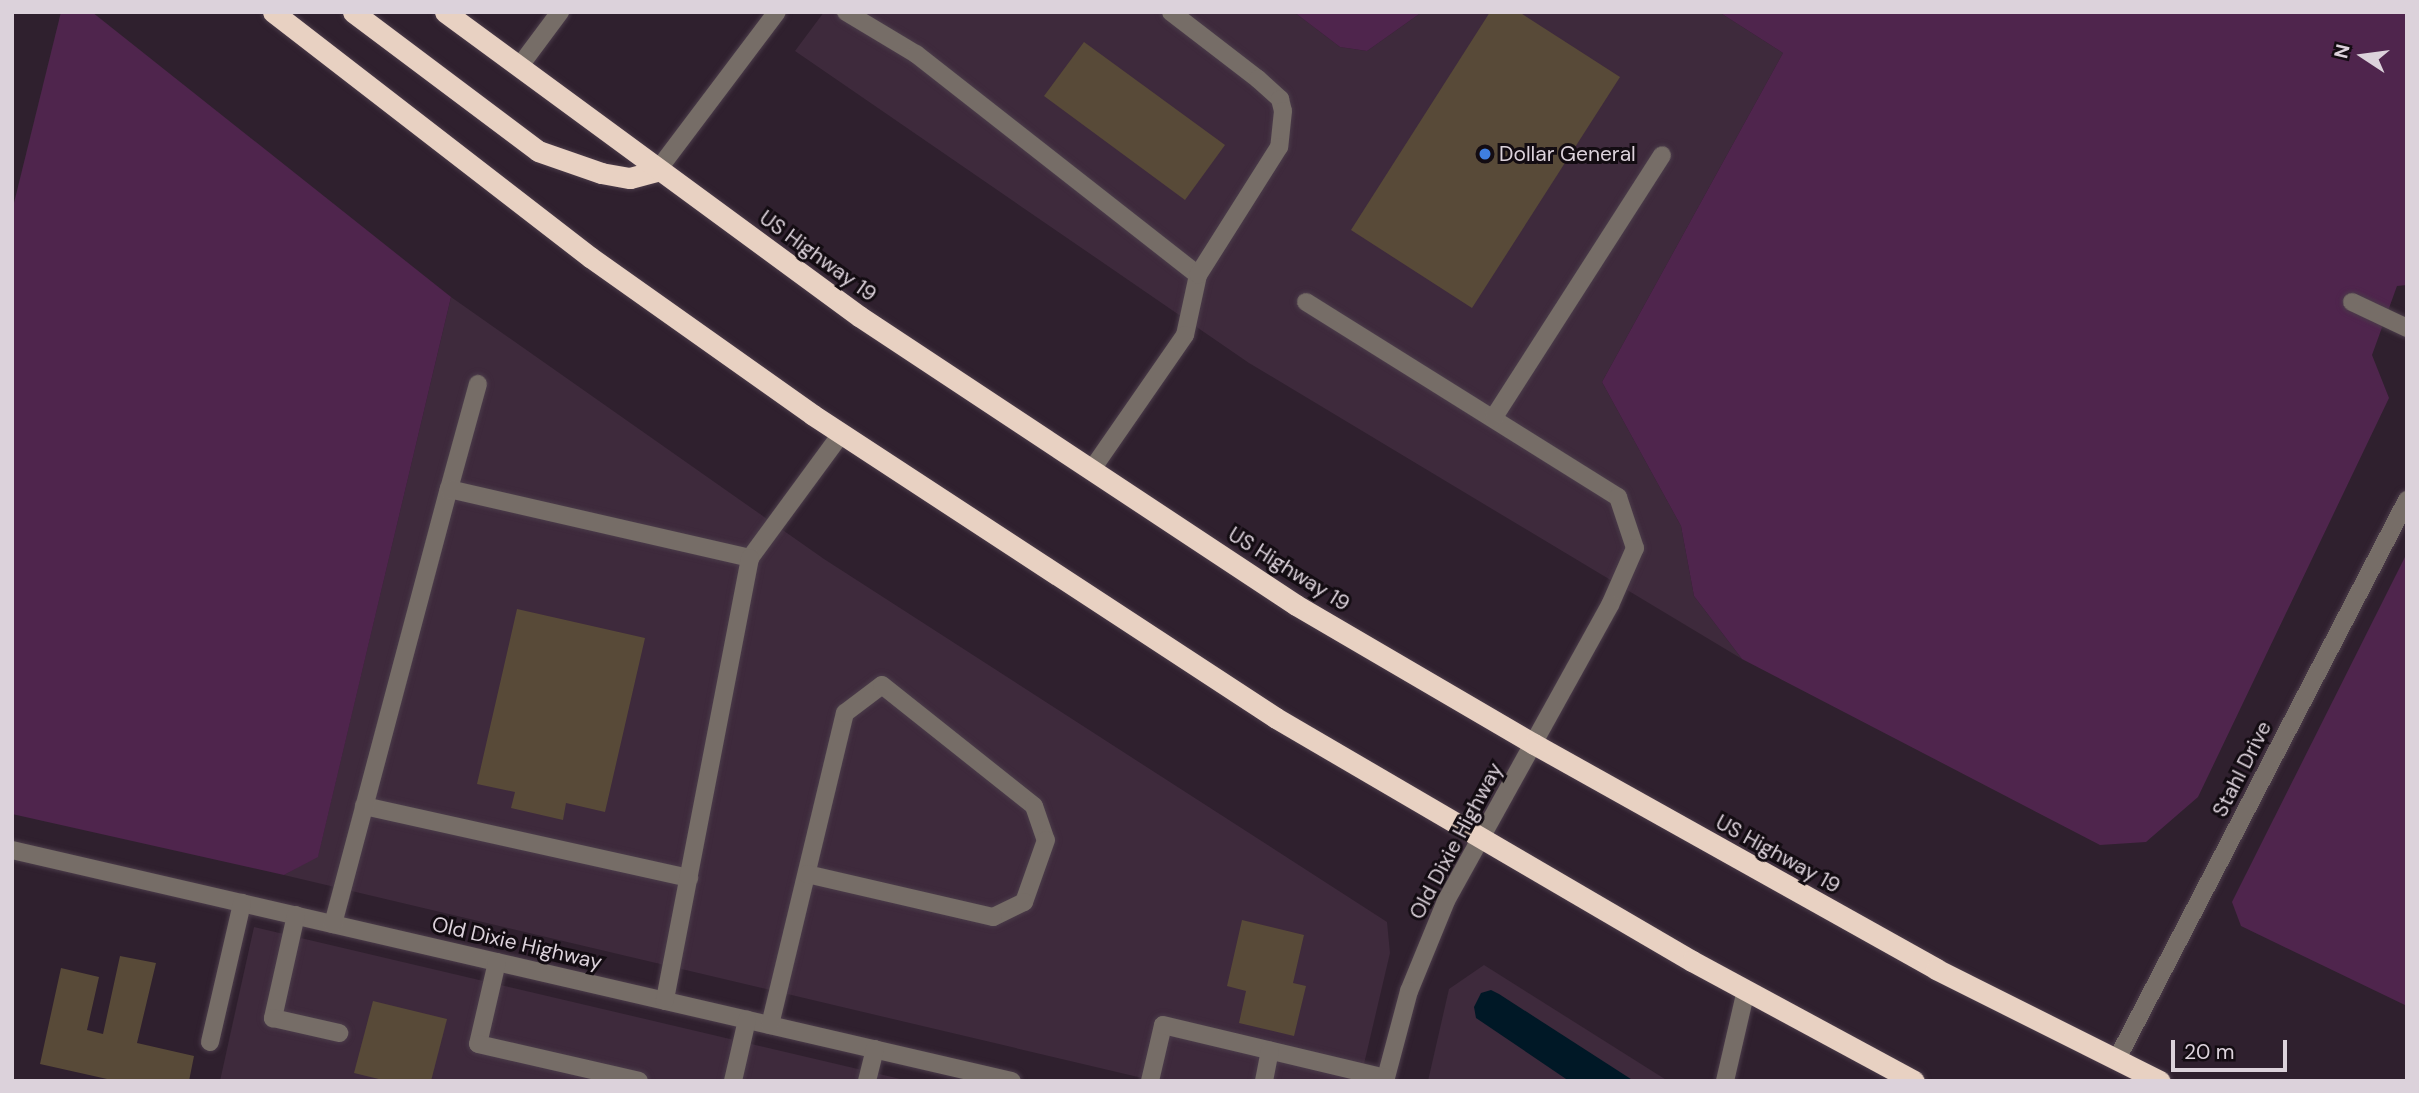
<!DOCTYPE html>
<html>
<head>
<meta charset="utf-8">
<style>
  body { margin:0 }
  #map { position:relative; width:2419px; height:1093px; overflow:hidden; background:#2f202e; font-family:"DM Sans",sans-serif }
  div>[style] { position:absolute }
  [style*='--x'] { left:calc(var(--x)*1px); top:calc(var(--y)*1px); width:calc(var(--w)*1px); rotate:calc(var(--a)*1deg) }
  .built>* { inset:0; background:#3e2a3c }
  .green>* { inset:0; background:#4f254d }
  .water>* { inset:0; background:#001826 }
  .building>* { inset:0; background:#584a38 }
  .roads { filter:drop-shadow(0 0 2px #4b3c4a) drop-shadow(0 0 2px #4b3c4a) }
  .minor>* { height:18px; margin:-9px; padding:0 9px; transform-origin:9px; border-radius:9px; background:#766d67 }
  .highway>* { height:21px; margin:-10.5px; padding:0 10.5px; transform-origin:10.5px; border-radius:10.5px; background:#e8d1c2 }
  .dots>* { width:19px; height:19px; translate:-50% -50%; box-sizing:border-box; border:4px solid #130c12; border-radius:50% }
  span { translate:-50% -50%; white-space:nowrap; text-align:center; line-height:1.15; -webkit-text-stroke:6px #130c12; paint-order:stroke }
  .poi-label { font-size:21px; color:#dcd2db }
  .left { translate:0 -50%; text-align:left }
  .street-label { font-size:21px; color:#dcd2db }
  .frame { position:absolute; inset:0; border:14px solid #dcd2db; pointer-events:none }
  .north { position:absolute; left:2328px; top:21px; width:70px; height:70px; -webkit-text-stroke:5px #130c12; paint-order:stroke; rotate:283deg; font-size:19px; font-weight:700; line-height:28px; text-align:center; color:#dcd2db }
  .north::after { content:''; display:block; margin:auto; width:24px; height:32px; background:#dcd2db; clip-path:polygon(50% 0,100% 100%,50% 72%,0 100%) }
  .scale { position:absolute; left:2171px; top:1040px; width:116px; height:32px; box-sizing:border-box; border:4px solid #dcd2db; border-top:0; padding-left:9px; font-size:21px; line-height:24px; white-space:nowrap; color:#dcd2db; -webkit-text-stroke:5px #130c12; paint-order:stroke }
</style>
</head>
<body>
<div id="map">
  <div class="built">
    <i style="clip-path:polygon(824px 12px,1294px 12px,1340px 47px,1367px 51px,1422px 12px,1719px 12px,1783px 53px,1602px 382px,1681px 526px,1694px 596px,1742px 659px,1249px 363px,795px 51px)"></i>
    <i style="clip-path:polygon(451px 297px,824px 559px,1387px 922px,1390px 953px,1360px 1081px,1155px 1081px,284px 875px,318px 856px)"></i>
    <i style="clip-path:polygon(254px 927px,909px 1081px,220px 1081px)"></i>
    <i style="clip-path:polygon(1484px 965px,1668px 1081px,1428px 1081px,1449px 989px)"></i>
  </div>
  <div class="green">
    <i style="clip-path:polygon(61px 12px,92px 12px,451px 297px,318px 857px,284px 875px,12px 814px,12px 211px)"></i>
    <i style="clip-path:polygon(1294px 12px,1422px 12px,1367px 51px,1340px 47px)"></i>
    <i style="clip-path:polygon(1719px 12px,2407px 12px,2407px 285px,2397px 286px,2372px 355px,2389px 398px,2198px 797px,2146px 842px,2100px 845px,1742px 659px,1694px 596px,1681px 526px,1602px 382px,1783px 53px)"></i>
    <i style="clip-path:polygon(2407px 553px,2407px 1006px,2241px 926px,2232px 902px)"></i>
  </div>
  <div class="water">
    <i style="clip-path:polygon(1491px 990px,1499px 994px,1634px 1081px,1569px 1081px,1476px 1018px,1474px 1007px,1481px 993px)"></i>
  </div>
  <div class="building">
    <i style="clip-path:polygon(1490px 12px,1519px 12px,1620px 77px,1472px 308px,1351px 230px)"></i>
    <i style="clip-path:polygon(1084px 42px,1225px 145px,1185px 200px,1044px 96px)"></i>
    <i style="clip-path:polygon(517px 609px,645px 638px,605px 812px,566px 803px,563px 820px,511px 808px,515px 792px,477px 784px)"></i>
    <i style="clip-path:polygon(1242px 920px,1304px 935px,1293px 983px,1306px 986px,1294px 1036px,1239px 1023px,1246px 991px,1227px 986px)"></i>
    <i style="clip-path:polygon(120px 956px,156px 963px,137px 1043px,194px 1056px,189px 1081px,116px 1081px,40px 1064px,61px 968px,99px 977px,87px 1030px,103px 1034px)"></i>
    <i style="clip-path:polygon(373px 1001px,447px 1019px,431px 1081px,387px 1081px,354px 1073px)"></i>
  </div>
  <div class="roads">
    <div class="minor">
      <i style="--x:846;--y:12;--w:82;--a:31"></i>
      <i style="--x:916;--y:54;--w:358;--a:38.1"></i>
      <i style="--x:1198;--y:275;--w:61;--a:102.2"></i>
      <i style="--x:1185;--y:335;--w:165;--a:124.7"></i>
      <i style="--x:1171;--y:12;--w:110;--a:37.6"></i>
      <i style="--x:1258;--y:79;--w:30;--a:42"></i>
      <i style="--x:1280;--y:99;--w:12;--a:76"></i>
      <i style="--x:1283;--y:111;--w:36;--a:96"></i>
      <i style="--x:1279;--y:147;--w:151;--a:122.3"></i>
      <i style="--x:519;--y:67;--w:69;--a:-53.3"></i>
      <i style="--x:657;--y:171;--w:199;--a:-53"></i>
      <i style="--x:1306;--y:302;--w:368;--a:32"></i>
      <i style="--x:1618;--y:497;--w:54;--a:71.6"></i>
      <i style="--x:1635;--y:548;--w:62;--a:113.7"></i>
      <i style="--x:1610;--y:605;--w:338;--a:119"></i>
      <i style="--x:1446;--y:901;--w:97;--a:112.3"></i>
      <i style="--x:1409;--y:991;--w:93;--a:104.9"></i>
      <i style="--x:2352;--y:302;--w:61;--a:25.3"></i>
      <i style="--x:1494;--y:417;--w:311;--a:-57.3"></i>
      <i style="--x:449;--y:489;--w:109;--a:-74.6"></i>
      <i style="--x:750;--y:558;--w:154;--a:-53.7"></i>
      <i style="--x:364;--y:806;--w:333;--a:12.5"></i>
      <i style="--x:12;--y:850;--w:1026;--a:13.01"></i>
      <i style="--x:296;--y:915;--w:106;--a:102.6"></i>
      <i style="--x:273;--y:1018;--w:68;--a:12.8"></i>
      <i style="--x:333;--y:924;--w:450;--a:-75.1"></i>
      <i style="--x:449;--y:489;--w:309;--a:12.9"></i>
      <i style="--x:750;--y:558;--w:451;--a:100.9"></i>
      <i style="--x:497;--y:962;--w:84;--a:103"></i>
      <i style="--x:478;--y:1044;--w:165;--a:12.9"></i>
      <i style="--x:770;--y:1025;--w:321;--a:-76.5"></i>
      <i style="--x:845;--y:713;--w:46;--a:-37.1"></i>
      <i style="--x:882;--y:685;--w:194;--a:38.5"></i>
      <i style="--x:1034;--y:806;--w:36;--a:71"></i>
      <i style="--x:1046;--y:840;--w:66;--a:109.5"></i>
      <i style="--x:1024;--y:902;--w:34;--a:154"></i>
      <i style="--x:993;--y:917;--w:191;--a:-167"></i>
      <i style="--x:210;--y:1042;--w:143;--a:-77"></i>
      <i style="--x:2117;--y:1059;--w:630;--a:-62.58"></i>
      <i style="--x:733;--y:1081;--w:63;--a:-77.1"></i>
      <i style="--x:867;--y:1081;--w:33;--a:-76"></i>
      <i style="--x:1150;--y:1081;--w:57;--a:-76.9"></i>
      <i style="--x:1163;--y:1025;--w:229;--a:13.4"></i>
      <i style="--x:1264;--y:1081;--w:31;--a:-79"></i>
      <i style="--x:1725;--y:1081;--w:93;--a:-77"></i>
    </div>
    <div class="highway">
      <i style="--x:273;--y:12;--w:401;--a:37.7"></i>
      <i style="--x:590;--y:257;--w:273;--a:35.3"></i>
      <i style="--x:813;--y:415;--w:553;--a:33.2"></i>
      <i style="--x:1276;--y:718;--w:482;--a:30.3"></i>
      <i style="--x:1692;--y:961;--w:252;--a:28.4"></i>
      <i style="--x:353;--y:12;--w:231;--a:36.9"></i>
      <i style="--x:538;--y:151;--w:67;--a:19.2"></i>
      <i style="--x:601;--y:173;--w:29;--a:10"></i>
      <i style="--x:630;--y:178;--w:28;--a:-15"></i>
      <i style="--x:445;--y:12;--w:514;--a:36.29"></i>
      <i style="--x:859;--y:316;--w:524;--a:33.48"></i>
      <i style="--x:1296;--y:605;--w:276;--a:30.3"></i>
      <i style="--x:1534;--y:744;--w:461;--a:29.2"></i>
      <i style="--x:1936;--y:969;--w:250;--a:26.6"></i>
    </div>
  </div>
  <div class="dots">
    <i style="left:1485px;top:154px;background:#3f7fe0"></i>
  </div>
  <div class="poi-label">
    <span class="left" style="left:1499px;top:154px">Dollar General</span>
  </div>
  <div class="street-label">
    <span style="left:818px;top:256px;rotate:36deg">US Highway 19</span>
    <span style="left:1289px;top:569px;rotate:32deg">US Highway 19</span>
    <span style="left:2242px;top:769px;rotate:-63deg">Stahl Drive</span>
    <span style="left:1456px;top:841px;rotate:-62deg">Old Dixie Highway</span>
    <span style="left:1778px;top:854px;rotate:29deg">US Highway 19</span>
    <span style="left:517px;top:943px;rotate:13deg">Old Dixie Highway</span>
  </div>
  <div class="frame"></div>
  <div class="north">N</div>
  <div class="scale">20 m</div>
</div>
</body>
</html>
